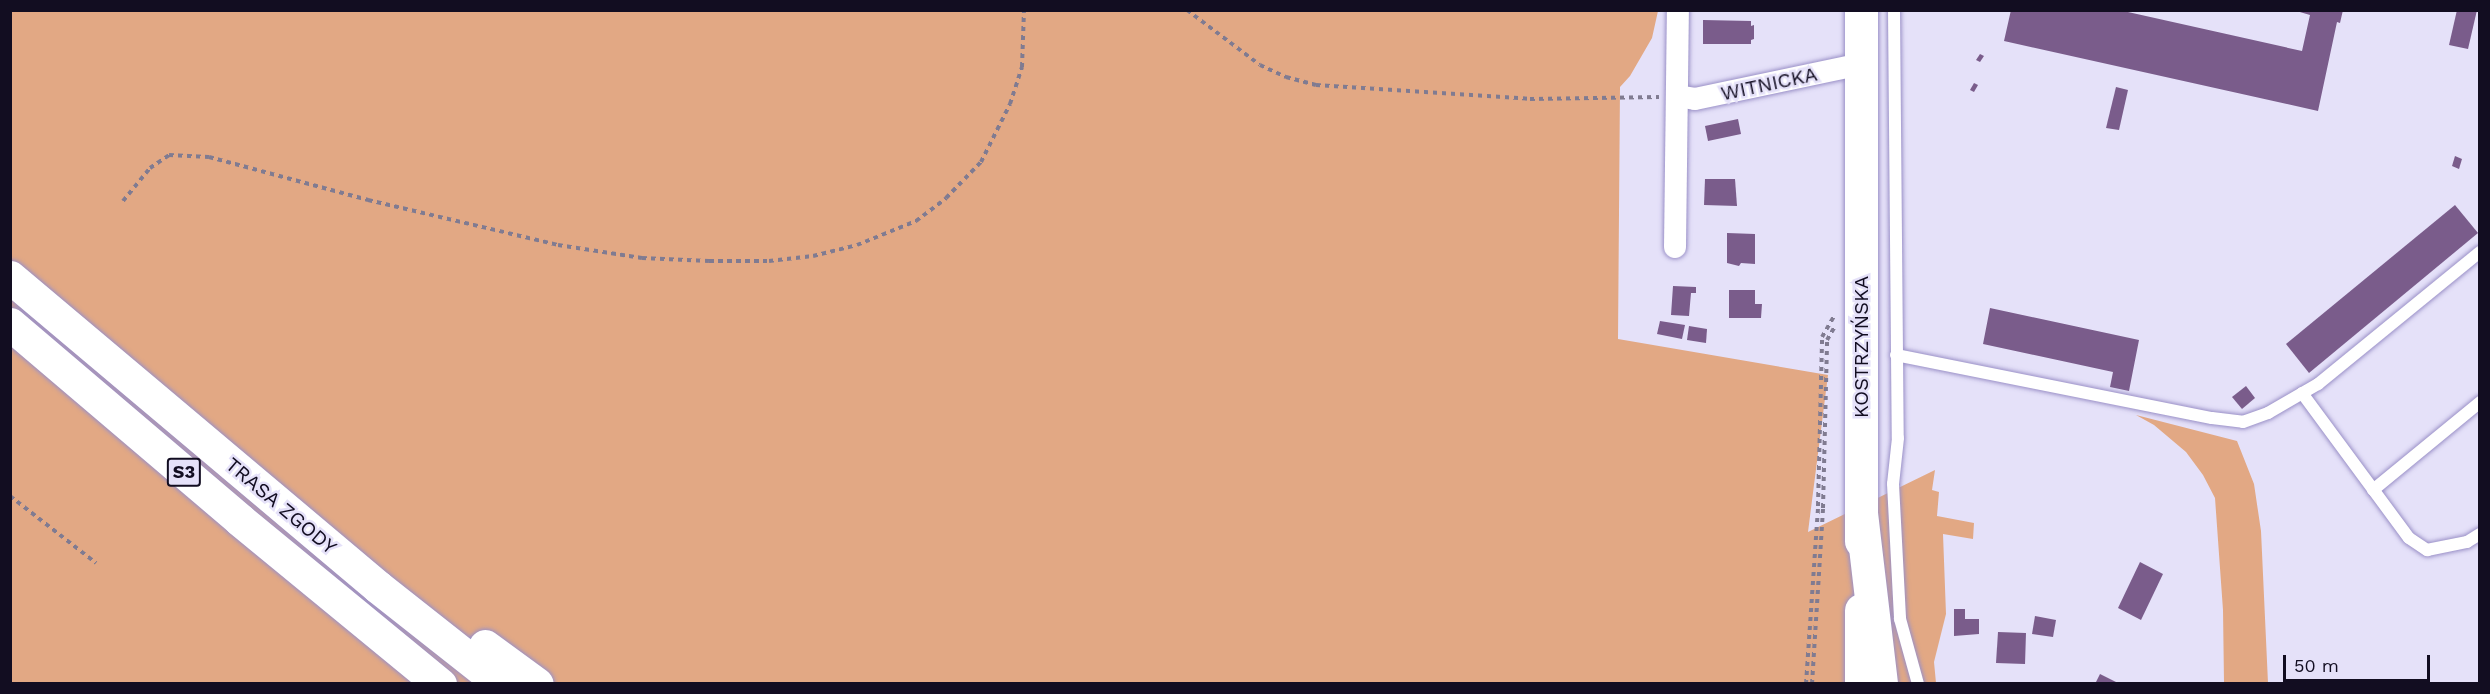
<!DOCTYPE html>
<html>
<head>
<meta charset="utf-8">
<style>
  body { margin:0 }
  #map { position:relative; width:2490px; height:694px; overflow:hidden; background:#e5e1f9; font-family:"Work Sans",sans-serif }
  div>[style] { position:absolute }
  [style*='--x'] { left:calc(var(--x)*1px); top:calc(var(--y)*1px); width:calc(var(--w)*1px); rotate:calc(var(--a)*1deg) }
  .green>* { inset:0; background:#e2a884 }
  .building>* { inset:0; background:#7a5c8b }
  .path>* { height:4px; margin-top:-2px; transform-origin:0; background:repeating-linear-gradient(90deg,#807b91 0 4.5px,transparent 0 9px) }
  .roads { filter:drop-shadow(0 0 2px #9a90c7) drop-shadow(0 0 2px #9a90c7) }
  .lane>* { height:12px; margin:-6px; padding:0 6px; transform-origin:6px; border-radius:6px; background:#fff }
  .street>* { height:22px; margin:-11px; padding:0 11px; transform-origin:11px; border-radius:11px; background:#fff }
  .secondary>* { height:33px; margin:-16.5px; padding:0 16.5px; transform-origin:16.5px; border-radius:16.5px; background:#fff }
  .highway>* { height:33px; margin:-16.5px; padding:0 16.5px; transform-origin:16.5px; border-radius:16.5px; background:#fff }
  span { translate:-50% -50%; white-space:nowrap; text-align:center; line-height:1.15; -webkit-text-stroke:5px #e5e1f9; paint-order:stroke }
  .shield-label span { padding:2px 4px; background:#e5e1f9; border:2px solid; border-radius:4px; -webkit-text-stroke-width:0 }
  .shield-label { font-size:18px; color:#120d21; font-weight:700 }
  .street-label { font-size:20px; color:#120d21 }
  .frame { position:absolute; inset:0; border:12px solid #120d21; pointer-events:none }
  .scale { position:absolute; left:2283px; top:655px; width:147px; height:27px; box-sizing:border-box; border:3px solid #120d21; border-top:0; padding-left:8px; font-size:18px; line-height:21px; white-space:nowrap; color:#120d21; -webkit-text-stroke:4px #e5e1f9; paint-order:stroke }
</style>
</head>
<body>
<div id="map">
  <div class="green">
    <i style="clip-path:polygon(10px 11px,1658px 11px,1652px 38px,1630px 76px,1620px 87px,1618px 339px,1828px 375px,1808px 532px,1935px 470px,1932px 490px,1939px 492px,1937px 516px,1974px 523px,1973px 539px,1943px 534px,1946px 614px,1934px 662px,1936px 683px,11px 683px)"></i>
    <i style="clip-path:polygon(2136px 415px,2237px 441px,2254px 484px,2261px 531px,2268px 683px,2224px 683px,2223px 610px,2215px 498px,2203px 475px,2186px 452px,2154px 425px)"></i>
  </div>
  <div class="building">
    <i style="clip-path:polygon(2011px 10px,2119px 10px,2302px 51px,2310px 15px,2293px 10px,2343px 10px,2340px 23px,2337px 22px,2318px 111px,2004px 41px)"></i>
    <i style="clip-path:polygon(2457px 10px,2477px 10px,2468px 49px,2449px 45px)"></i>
    <i style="clip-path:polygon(1703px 20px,1751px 21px,1751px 26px,1754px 25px,1754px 39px,1751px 40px,1751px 44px,1703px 44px)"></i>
    <i style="clip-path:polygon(1980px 54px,1984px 56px,1980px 62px,1976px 60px)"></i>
    <i style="clip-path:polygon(1974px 83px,1978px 85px,1974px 92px,1970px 90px)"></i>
    <i style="clip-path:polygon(2116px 87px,2128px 90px,2119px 130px,2106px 128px)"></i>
    <i style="clip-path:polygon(1738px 119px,1741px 134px,1708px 141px,1705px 126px)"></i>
    <i style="clip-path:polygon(2455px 156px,2462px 159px,2459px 169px,2452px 166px)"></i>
    <i style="clip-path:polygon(1705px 179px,1735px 179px,1737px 206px,1704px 205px)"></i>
    <i style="clip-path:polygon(2455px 205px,2478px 233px,2309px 373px,2286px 344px)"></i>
    <i style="clip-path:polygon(1727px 233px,1755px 234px,1755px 264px,1741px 263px,1739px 266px,1727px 263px)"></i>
    <i style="clip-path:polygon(1673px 286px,1696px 287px,1696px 293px,1691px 293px,1689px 316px,1671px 315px)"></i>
    <i style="clip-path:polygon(1729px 290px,1755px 290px,1755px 304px,1762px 304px,1761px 318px,1729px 318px)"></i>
    <i style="clip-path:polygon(1990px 308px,2139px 340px,2129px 391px,2110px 387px,2113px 372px,1983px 344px)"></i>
    <i style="clip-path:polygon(1660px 321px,1685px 325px,1682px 339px,1657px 334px)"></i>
    <i style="clip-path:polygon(1689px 326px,1707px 329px,1706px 343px,1687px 340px)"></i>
    <i style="clip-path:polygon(2246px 386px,2255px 398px,2242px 409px,2232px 397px)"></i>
    <i style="clip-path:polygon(2140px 562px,2163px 574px,2141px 620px,2118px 608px)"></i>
    <i style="clip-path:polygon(1954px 609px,1965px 609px,1965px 619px,1979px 619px,1979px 634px,1954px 636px)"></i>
    <i style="clip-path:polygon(2035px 616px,2056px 620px,2053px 637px,2032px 634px)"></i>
    <i style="clip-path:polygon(1998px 632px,2026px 633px,2025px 664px,1996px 663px)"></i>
    <i style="clip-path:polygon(2100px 674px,2120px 684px,2095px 684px)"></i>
  </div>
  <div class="path">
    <i style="--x:1187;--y:10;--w:91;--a:37"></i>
    <i style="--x:1260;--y:65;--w:29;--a:25"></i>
    <i style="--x:1286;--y:77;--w:31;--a:15"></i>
    <i style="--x:1316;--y:85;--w:214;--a:3.7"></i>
    <i style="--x:1530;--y:99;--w:129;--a:-0.9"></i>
    <i style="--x:123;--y:201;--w:43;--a:-50.7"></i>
    <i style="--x:150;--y:168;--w:23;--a:-34"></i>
    <i style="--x:169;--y:155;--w:40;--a:2.9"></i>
    <i style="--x:209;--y:157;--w:165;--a:15.1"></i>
    <i style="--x:368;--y:200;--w:195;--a:13.3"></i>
    <i style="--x:558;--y:245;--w:85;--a:8.8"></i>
    <i style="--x:642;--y:258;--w:67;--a:2.6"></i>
    <i style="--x:709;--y:261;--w:60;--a:0"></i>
    <i style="--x:769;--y:261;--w:44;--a:-6.5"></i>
    <i style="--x:813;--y:256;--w:45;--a:-14"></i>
    <i style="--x:857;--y:245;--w:64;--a:-22.1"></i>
    <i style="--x:916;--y:221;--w:38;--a:-37"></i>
    <i style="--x:946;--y:198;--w:50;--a:-45.8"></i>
    <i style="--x:981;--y:162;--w:65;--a:-63.4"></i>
    <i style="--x:1010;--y:104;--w:39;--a:-72"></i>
    <i style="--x:1022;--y:67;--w:57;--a:-88"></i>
    <i style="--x:10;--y:496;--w:109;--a:37.9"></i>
    <i style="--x:1806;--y:684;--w:178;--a:-86.1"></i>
    <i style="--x:1818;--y:506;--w:169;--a:-88.6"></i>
    <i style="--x:1822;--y:337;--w:24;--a:-60"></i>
    <i style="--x:1812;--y:684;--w:176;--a:-86.4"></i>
    <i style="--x:1823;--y:508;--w:168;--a:-88.6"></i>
    <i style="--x:1827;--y:340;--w:16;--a:-60"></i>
  </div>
  <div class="roads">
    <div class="lane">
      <i style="--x:1894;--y:10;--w:428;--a:89.5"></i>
      <i style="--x:1898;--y:438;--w:46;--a:96.2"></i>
      <i style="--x:1893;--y:484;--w:135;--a:87"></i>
      <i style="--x:1900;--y:619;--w:67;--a:74.5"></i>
      <i style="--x:1896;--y:355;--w:322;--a:11.3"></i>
      <i style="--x:2212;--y:418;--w:31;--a:7"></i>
      <i style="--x:2243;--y:422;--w:27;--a:-20"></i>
      <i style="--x:2268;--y:413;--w:58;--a:-30.1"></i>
      <i style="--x:2318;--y:384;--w:209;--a:-39.2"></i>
      <i style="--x:2302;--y:393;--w:180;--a:53.6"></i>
      <i style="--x:2409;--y:538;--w:22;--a:34"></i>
      <i style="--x:2427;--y:550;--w:41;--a:-11.3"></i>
      <i style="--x:2467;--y:542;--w:15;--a:-32"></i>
      <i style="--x:2373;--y:490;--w:139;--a:-39.4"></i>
    </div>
    <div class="street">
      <i style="--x:1677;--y:96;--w:18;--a:9"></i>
      <i style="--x:1695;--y:99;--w:170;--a:-11.9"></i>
      <i style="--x:1675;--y:247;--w:237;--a:-89.3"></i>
    </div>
    <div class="secondary">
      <i style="--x:1861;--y:10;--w:531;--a:90"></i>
      <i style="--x:1861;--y:684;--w:74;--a:-90"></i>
    </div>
    <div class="highway">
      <i style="--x:10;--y:277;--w:481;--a:40.1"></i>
      <i style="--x:378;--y:587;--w:157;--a:38.3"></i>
      <i style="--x:10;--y:324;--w:302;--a:40.4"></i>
      <i style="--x:240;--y:520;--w:259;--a:39.4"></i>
      <i style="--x:1861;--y:513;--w:172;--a:83.3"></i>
      <i style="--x:485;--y:646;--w:64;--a:36.2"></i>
    </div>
  </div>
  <div class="shield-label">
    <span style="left:184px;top:472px">S3</span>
  </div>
  <div class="street-label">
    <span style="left:1769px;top:84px;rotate:-12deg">WITNICKA</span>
    <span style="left:1861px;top:347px;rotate:-90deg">KOSTRZYŃSKA</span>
    <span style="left:281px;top:506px;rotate:40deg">TRASA ZGODY</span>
  </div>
  <div class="frame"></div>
  <div class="scale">50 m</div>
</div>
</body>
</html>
